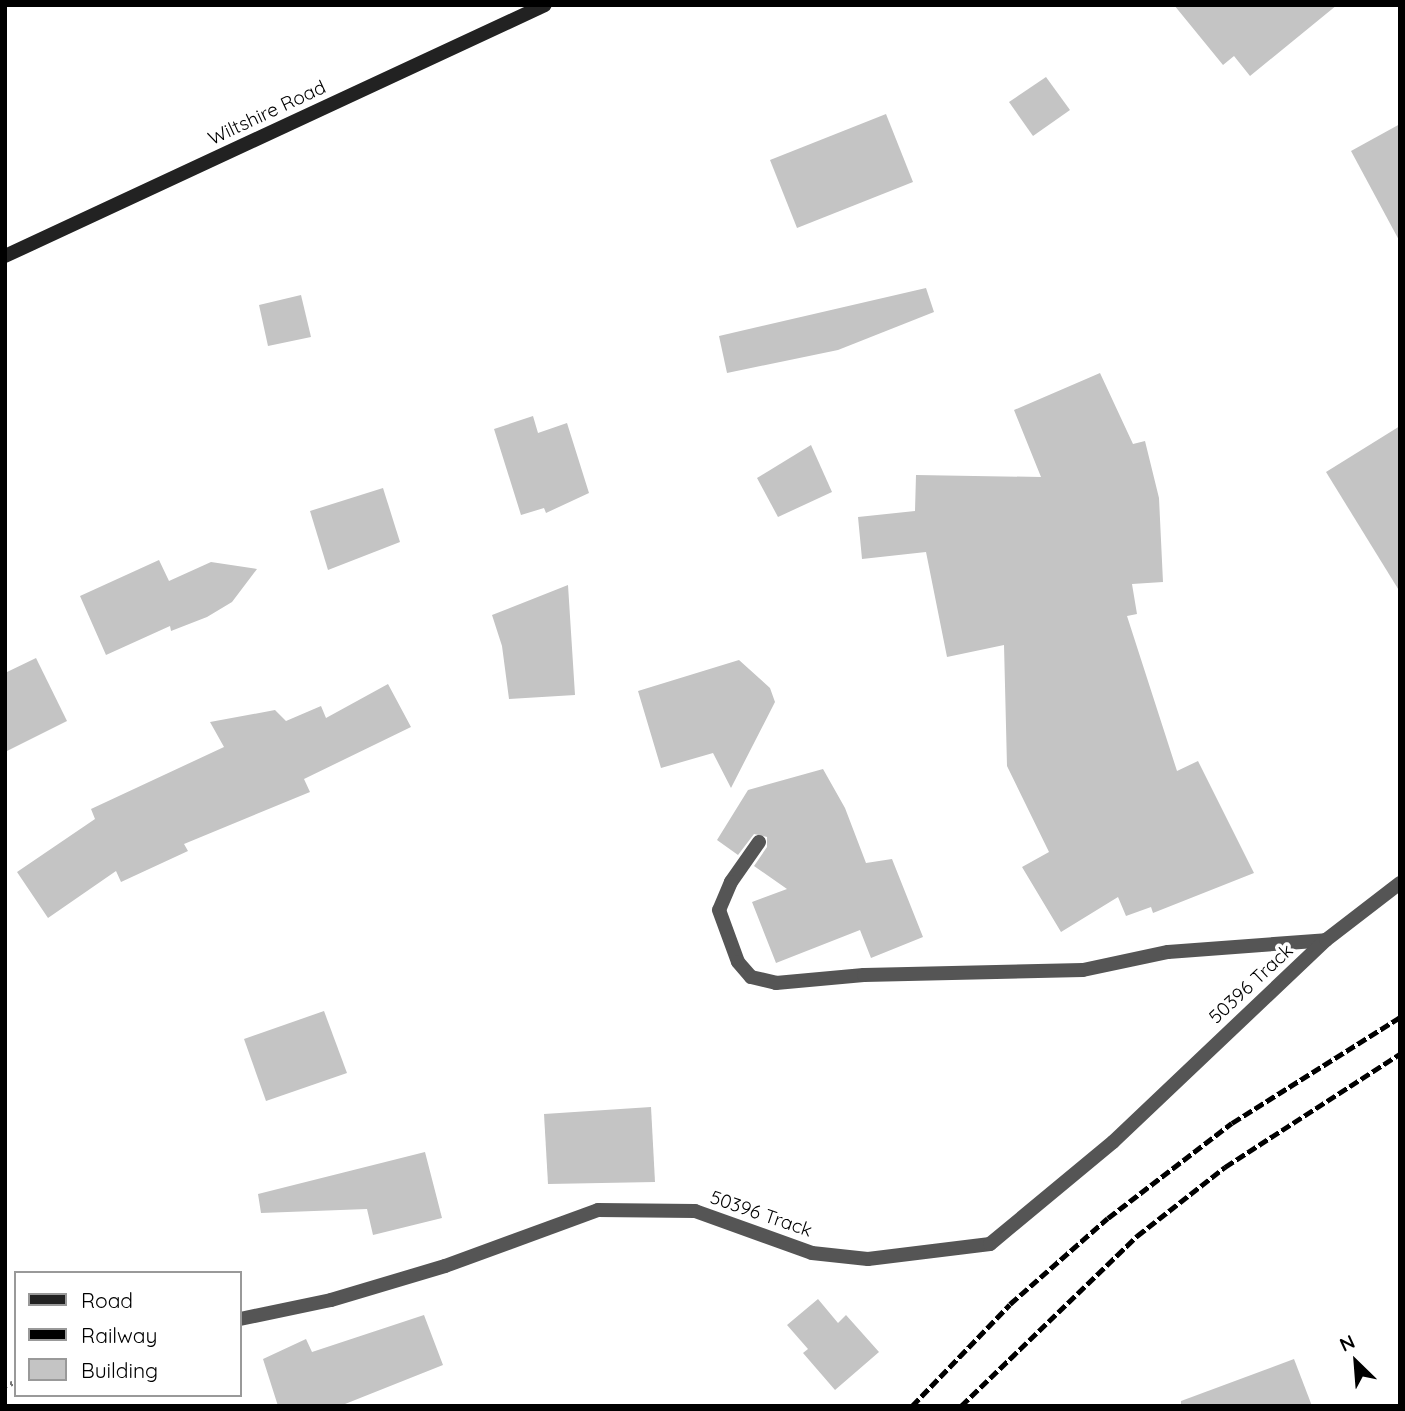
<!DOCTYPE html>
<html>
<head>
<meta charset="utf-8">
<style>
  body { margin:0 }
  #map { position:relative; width:1405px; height:1411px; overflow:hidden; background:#fff; font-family:Quicksand,sans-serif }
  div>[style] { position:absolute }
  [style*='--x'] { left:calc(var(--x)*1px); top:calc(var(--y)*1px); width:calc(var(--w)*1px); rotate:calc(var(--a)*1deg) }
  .building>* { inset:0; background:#c4c4c4 }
  .path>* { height:4.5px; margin-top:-2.25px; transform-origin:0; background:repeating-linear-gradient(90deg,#777 0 2px,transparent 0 5.5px) }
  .lane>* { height:14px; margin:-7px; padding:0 7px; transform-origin:7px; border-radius:7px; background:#555 }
  .street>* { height:14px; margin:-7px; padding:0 7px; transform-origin:7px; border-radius:7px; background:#555 }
  .secondary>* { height:14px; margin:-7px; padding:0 7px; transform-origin:7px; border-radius:7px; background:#222 }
  .rail>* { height:5px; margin-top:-2.5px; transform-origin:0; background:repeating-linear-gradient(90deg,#000 0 10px,transparent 0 13.5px) }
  span { translate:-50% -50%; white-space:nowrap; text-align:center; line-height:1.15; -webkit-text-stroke:7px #fff; paint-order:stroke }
  .street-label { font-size:19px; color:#000 }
  .frame { position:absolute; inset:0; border:7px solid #000; pointer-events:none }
  .legend { position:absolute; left:14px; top:1271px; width:228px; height:126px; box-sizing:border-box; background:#fff; border:2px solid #999; margin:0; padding:9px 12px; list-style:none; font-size:21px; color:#000 }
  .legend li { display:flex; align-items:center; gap:14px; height:35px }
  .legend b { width:35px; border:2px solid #999 }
  .north { position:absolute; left:1321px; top:1327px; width:70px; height:70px; -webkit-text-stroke:5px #fff; paint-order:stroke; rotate:335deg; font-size:19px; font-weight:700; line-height:28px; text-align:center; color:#000 }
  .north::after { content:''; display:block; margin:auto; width:24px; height:32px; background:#000; clip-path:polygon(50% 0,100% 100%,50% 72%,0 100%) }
</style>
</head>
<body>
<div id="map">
  <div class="building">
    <i style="clip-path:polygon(1174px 5px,1337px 5px,1250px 76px,1234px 56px,1223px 65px)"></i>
    <i style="clip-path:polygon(1046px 77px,1070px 110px,1033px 136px,1009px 102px)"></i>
    <i style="clip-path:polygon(886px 114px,913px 182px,797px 228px,770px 160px)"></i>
    <i style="clip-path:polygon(1400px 124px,1400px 242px,1351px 151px)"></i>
    <i style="clip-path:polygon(926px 288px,934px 312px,838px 350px,727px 373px,719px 336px)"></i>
    <i style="clip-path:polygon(301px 295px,311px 337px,268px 346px,259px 305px)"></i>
    <i style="clip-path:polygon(1100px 373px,1133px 444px,1145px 441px,1159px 498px,1163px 582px,1132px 584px,1137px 614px,1127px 616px,1177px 771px,1198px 761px,1254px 873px,1153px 913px,1151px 907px,1126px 916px,1118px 897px,1061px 932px,1022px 867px,1049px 852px,1007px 766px,1004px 645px,947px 657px,926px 552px,862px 559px,858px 517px,915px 511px,916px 475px,1041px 477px,1014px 410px)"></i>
    <i style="clip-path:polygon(533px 416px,538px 433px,567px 423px,589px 493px,546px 513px,544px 508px,521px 515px,494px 429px)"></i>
    <i style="clip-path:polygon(1400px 426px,1400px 592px,1326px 472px)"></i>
    <i style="clip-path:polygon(811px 445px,832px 492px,778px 517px,757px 478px)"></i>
    <i style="clip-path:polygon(383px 488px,400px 542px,328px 570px,310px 511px)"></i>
    <i style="clip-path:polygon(159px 560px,169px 581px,211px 562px,257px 569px,232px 602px,207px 617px,171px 631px,170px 626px,106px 655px,80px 596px)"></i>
    <i style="clip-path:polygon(568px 585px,575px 695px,509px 699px,502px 646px,492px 615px)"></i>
    <i style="clip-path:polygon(36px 658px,67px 721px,5px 752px,5px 673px)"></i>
    <i style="clip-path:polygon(739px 660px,770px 688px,775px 702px,731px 788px,713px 753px,661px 768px,638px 691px)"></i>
    <i style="clip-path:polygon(388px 684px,411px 727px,304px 779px,310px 792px,184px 844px,188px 851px,121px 882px,116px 871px,48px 918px,17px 872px,95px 819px,91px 809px,224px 747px,210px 722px,275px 710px,286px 721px,321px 706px,326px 718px)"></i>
    <i style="clip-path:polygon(823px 769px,845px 808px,866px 863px,892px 859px,923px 937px,871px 958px,860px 930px,776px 963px,752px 902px,787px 889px,754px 866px,767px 847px,767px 837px,754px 834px,738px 855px,717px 840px,748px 790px)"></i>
    <i style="clip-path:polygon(324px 1011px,347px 1073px,266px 1101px,244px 1039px)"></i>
    <i style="clip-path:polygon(651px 1107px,655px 1182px,548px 1184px,544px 1114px)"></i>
    <i style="clip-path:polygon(425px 1152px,442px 1218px,373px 1235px,367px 1209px,261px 1213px,258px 1194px)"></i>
    <i style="clip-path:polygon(818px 1299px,838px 1323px,846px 1315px,879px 1352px,835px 1390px,803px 1353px,808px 1349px,787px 1325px)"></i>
    <i style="clip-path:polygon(424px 1315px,443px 1365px,340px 1406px,278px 1406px,263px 1359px,306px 1339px,312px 1352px)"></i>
    <i style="clip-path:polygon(1294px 1359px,1312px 1406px,1181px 1406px,1181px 1401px)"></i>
  </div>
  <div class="path">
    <i style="--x:5;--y:1385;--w:11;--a:-15"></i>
  </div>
  <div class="lane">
    <i style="--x:240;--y:1319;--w:93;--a:-11.8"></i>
    <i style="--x:331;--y:1300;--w:119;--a:-16.6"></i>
    <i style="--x:445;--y:1266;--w:163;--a:-20.1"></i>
    <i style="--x:598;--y:1210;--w:97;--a:0.6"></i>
    <i style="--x:695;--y:1211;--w:124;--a:19.7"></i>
    <i style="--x:812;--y:1253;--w:56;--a:6.1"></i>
    <i style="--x:868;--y:1259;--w:123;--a:-7"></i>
  </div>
  <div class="street">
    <i style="--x:759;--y:842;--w:49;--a:125"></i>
    <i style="--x:731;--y:882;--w:30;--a:113"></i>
    <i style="--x:719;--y:910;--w:55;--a:69.9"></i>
    <i style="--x:738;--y:962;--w:20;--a:49"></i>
    <i style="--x:751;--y:977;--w:26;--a:13"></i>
    <i style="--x:776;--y:983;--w:88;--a:-5.2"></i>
    <i style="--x:864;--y:975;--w:219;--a:-1.3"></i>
    <i style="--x:1083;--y:970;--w:87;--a:-12"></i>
    <i style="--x:1168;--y:952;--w:158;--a:-4.3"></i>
    <i style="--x:990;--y:1244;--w:160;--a:-39.7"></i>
    <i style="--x:1113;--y:1142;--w:294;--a:-43.5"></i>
    <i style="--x:1326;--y:940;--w:93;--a:-37.6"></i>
  </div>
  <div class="secondary">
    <i style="--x:5;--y:256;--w:595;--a:-24.93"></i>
  </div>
  <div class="rail">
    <i style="--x:912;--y:1406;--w:141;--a:-46.1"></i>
    <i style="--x:1010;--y:1304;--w:130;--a:-41.3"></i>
    <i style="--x:1108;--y:1218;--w:156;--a:-37.5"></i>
    <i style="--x:1232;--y:1123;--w:199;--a:-32.2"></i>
    <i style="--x:961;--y:1406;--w:245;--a:-44"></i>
    <i style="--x:1137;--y:1236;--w:112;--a:-38.1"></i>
    <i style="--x:1225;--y:1167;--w:208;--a:-32.9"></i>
  </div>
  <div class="street-label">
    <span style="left:267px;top:113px;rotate:-25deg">Wiltshire Road</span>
    <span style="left:1251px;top:984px;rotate:-43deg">50396 Track</span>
    <span style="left:761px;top:1214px;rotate:19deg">50396 Track</span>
  </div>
  <div class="frame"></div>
  <ul class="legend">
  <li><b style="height:9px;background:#222"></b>Road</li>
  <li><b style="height:9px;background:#000"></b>Railway</li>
  <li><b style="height:19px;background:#c4c4c4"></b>Building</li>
  </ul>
  <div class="north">N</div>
</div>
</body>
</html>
